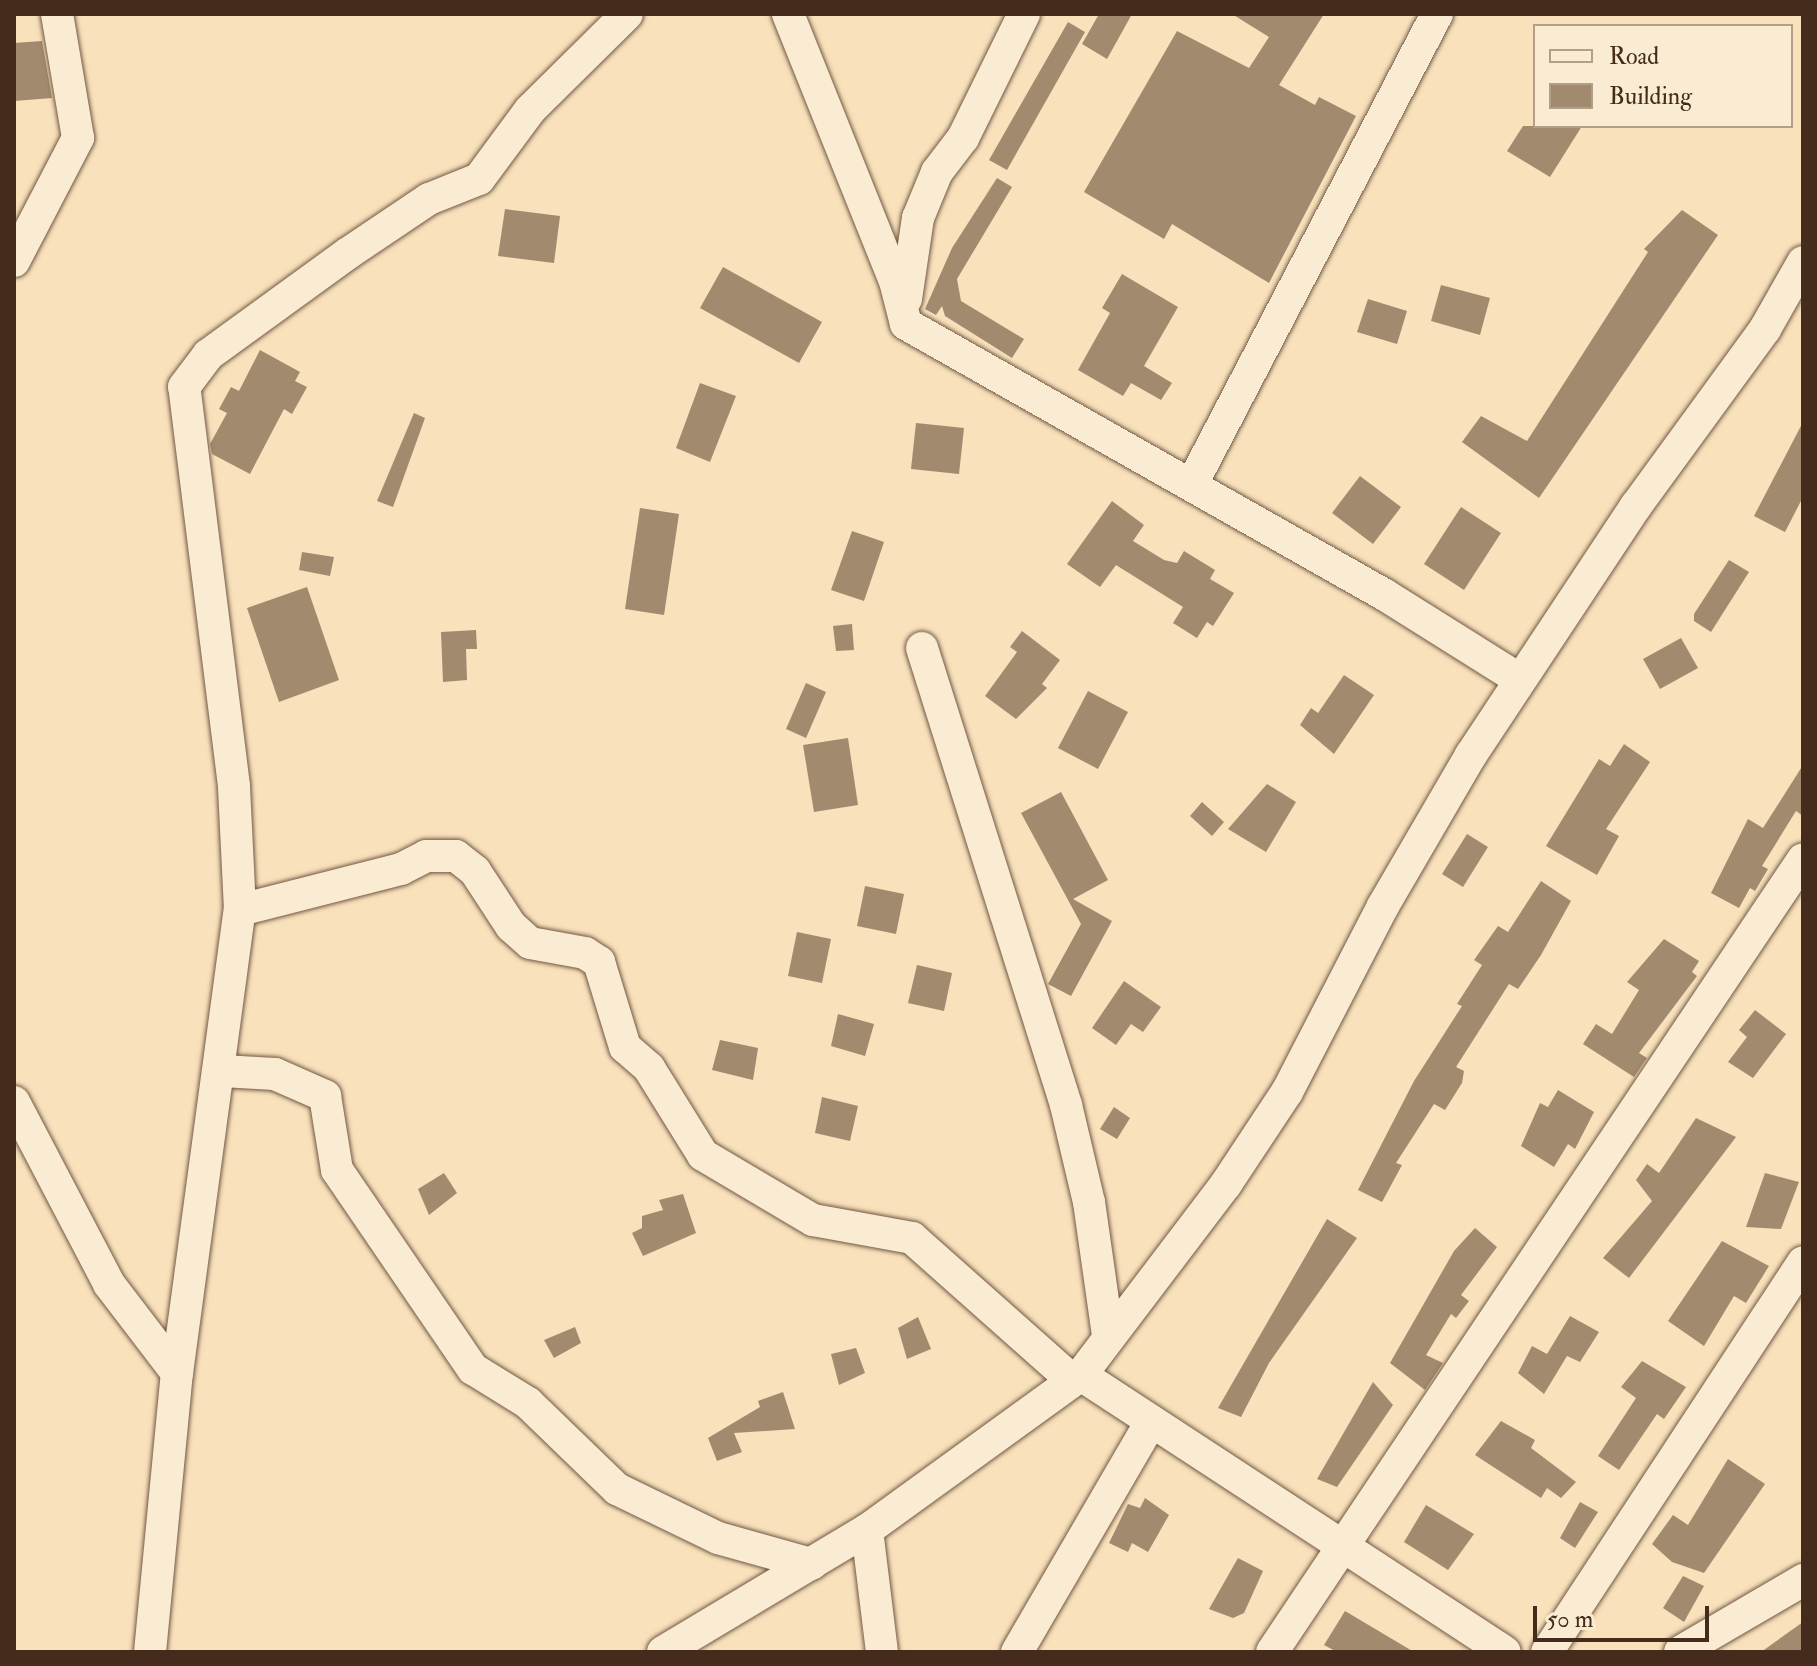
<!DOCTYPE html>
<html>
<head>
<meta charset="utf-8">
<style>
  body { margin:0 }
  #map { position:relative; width:1817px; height:1666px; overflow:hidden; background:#f8e1bb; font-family:"IM FELL Double Pica",serif }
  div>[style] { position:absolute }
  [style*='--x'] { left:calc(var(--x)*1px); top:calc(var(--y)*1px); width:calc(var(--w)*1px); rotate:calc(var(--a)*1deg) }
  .building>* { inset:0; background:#a28a6f }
  .roads { filter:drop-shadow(0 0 2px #725844) drop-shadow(0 0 2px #725844) }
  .minor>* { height:32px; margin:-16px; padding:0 16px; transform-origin:16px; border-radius:16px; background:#faecd3 }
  span { translate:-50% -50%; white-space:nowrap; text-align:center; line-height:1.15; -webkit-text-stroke:6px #faecd3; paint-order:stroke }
  .frame { position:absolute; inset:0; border:16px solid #452b1c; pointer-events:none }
  .legend { position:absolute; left:1533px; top:24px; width:260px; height:104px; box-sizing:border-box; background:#faecd3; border:2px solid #b29f8a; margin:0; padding:10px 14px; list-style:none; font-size:24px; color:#452b1c }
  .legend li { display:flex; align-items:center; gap:16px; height:40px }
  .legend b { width:40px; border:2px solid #b29f8a }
  .scale { position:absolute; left:1533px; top:1606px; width:176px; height:36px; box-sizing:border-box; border:4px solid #452b1c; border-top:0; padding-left:10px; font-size:24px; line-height:28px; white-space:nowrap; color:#452b1c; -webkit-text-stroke:6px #faecd3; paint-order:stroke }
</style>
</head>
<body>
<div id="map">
  <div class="building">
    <i style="clip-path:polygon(1099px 14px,1132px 14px,1107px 59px,1082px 44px)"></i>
    <i style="clip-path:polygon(1232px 14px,1324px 14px,1279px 85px,1315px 105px,1319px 97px,1356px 116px,1269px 283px,1172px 224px,1164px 239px,1084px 192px,1177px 31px,1249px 68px,1269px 37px)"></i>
    <i style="clip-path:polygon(1068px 22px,1085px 32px,1007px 170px,989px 160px)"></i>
    <i style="clip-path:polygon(42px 41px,52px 98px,14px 101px,14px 43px)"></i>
    <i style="clip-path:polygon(1523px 126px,1582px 126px,1550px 177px,1507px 151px)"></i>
    <i style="clip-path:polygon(997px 178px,1012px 187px,957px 279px,961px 301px,1024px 339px,1012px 358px,945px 316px,942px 306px,936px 315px,925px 309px,952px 248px)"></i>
    <i style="clip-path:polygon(505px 209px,560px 216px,554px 263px,498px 256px)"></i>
    <i style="clip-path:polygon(1682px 210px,1718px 235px,1539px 498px,1462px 442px,1481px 416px,1527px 441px,1648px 252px,1644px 249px)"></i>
    <i style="clip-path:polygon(723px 267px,822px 322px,799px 363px,700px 308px)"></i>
    <i style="clip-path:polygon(1122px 274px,1178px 307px,1144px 366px,1172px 383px,1161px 400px,1131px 383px,1123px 396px,1078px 370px,1110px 313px,1102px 308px)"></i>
    <i style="clip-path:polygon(1441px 285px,1490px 298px,1480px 335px,1431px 321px)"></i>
    <i style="clip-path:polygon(1368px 299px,1407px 311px,1397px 344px,1357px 332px)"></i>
    <i style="clip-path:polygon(260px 350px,300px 372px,295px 381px,307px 387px,292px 414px,284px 409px,250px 474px,212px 454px,210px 444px,227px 413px,219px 409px,231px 387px,239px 391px)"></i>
    <i style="clip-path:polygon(700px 383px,736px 396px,710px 462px,676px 448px)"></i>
    <i style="clip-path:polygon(414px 413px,425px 418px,393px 507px,377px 501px)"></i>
    <i style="clip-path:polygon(1803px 422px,1803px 497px,1785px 532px,1754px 516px)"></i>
    <i style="clip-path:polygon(916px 423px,964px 428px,959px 474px,911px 469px)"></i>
    <i style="clip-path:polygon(1360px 476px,1401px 507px,1373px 544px,1332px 513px)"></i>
    <i style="clip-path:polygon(1112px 501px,1144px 525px,1133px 541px,1164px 560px,1177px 563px,1184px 551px,1215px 570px,1210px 579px,1234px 593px,1213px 626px,1207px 622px,1197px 638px,1173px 623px,1183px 607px,1116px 565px,1100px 587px,1067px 564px)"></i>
    <i style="clip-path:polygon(1461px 507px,1501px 533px,1464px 590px,1424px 564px)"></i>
    <i style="clip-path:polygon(640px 508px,679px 514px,664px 615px,625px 609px)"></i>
    <i style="clip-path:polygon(852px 531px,884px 542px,864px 601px,831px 590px)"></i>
    <i style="clip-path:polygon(302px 552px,334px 557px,330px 576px,299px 570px)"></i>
    <i style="clip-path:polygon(1729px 560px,1749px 572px,1711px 632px,1694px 621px,1694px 614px)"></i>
    <i style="clip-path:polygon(307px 587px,339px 680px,279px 702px,247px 608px)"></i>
    <i style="clip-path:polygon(852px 624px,854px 650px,836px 651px,833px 626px)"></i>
    <i style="clip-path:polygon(476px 630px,477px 649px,466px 649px,467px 680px,443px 682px,441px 632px)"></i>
    <i style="clip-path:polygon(1022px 631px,1060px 660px,1042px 684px,1047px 688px,1016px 719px,985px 696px,1017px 652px,1010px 647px)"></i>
    <i style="clip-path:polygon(1681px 638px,1698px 668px,1660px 689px,1643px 659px)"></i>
    <i style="clip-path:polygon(1344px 675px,1374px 695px,1334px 754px,1300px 725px,1311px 708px,1318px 713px)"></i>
    <i style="clip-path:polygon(806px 683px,826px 692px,806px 738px,786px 729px)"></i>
    <i style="clip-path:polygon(1088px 691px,1128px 712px,1098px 769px,1058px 748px)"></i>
    <i style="clip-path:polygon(848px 738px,858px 805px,814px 812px,803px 745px)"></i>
    <i style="clip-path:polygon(1624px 744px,1650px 762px,1606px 829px,1619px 836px,1597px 875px,1546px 846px,1599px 759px,1610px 766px)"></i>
    <i style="clip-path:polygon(1803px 765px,1803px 816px,1796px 811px,1762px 866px,1768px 869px,1755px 891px,1750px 888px,1739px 908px,1711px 893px,1748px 819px,1763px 828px)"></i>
    <i style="clip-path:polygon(1267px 784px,1296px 802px,1266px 852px,1228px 829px)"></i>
    <i style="clip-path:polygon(1061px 792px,1108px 880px,1073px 899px,1112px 921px,1071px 996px,1048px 984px,1081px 924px,1021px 813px)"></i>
    <i style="clip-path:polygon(1202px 802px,1224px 822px,1212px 836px,1190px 816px)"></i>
    <i style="clip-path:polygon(1467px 834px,1488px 847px,1463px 887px,1442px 874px)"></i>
    <i style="clip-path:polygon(1541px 881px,1571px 901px,1541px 955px,1518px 989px,1509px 984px,1456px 1067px,1464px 1071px,1462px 1083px,1445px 1110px,1434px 1104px,1396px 1163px,1402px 1165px,1382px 1202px,1358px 1190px,1414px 1081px,1462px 1006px,1457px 1004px,1482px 965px,1474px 960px,1498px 926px,1508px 932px)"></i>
    <i style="clip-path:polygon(865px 886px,904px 894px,896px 934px,857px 926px)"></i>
    <i style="clip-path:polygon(797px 932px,831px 939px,822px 983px,788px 976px)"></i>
    <i style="clip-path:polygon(1664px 939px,1699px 961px,1692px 972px,1697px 976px,1639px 1053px,1647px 1058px,1634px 1077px,1583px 1044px,1596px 1024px,1612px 1034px,1639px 990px,1627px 982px)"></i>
    <i style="clip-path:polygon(917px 965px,952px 973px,944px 1011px,908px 1003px)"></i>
    <i style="clip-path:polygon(1124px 981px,1161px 1007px,1143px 1032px,1131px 1024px,1116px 1045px,1092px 1028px)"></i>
    <i style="clip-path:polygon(1755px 1010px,1786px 1034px,1753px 1078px,1728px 1062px,1747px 1037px,1739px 1030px)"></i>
    <i style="clip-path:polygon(838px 1014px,874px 1024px,865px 1056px,831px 1046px)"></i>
    <i style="clip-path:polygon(720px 1040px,758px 1048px,753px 1080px,712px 1070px)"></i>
    <i style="clip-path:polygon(1558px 1090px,1594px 1112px,1575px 1149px,1568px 1144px,1554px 1167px,1521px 1146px,1540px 1103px,1548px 1107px)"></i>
    <i style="clip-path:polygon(822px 1097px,858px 1106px,850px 1141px,815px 1133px)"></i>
    <i style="clip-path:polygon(1114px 1107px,1130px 1118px,1117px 1139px,1100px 1129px)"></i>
    <i style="clip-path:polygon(1696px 1118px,1736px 1137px,1629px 1278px,1603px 1258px,1652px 1201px,1636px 1180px,1647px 1164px,1659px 1173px)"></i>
    <i style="clip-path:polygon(444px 1173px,457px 1193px,429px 1215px,418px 1189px)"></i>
    <i style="clip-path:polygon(1765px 1173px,1799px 1182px,1781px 1229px,1746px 1227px)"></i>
    <i style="clip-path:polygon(683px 1194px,696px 1233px,643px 1256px,632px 1233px,642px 1228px,642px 1216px,663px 1210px,659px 1200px)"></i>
    <i style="clip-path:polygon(1327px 1219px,1357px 1238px,1269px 1363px,1241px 1417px,1218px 1408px)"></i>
    <i style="clip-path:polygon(1475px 1228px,1497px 1247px,1461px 1295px,1469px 1301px,1456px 1318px,1451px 1314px,1426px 1355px,1443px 1363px,1425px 1390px,1390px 1363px,1454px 1251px)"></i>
    <i style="clip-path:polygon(1722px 1241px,1769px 1266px,1746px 1303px,1734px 1296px,1704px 1346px,1668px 1321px)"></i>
    <i style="clip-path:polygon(1570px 1316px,1599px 1332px,1580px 1362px,1567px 1356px,1544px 1394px,1518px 1373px,1532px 1346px,1547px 1354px)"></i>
    <i style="clip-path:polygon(918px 1317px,931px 1349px,907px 1359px,898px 1328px)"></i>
    <i style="clip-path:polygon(575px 1327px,581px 1343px,554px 1358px,544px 1340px)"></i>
    <i style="clip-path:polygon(856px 1348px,865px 1373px,839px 1385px,831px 1354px)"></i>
    <i style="clip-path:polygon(1642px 1361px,1686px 1387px,1664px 1419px,1657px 1414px,1619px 1470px,1598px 1456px,1636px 1398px,1621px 1387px)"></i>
    <i style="clip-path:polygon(1373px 1382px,1393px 1405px,1337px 1487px,1317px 1479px)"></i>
    <i style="clip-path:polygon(783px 1392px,795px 1429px,734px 1433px,742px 1452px,717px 1461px,708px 1438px,760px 1407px,758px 1401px)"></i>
    <i style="clip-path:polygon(1501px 1421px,1535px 1440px,1531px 1448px,1576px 1482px,1561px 1498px,1547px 1488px,1541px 1498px,1475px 1455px)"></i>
    <i style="clip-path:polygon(1728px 1459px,1765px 1484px,1704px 1573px,1672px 1562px,1652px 1544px,1673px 1515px,1688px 1525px)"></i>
    <i style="clip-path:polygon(1145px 1498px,1169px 1515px,1148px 1552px,1132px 1543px,1128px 1552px,1109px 1543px,1128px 1504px,1140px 1508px)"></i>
    <i style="clip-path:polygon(1580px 1502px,1598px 1512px,1575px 1548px,1560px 1538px)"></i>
    <i style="clip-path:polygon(1426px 1505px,1474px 1534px,1448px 1570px,1404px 1542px)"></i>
    <i style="clip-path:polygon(1238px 1558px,1263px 1571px,1244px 1613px,1233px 1618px,1209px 1609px)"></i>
    <i style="clip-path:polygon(1683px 1576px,1704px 1586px,1684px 1622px,1663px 1608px)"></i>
    <i style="clip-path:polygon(1345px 1611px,1414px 1652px,1337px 1652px,1324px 1645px)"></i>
    <i style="clip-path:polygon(1803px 1622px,1803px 1652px,1761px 1652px)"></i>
  </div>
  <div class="roads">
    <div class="minor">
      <i style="--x:788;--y:14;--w:288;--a:68.2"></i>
      <i style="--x:895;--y:281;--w:44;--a:75.7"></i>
      <i style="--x:906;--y:324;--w:550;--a:29.5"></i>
      <i style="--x:1385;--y:595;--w:158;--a:32.1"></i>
      <i style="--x:14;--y:261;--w:139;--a:-62.5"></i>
      <i style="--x:78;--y:138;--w:126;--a:-99.6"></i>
      <i style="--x:906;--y:299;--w:82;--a:-81.6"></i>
      <i style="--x:918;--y:218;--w:50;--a:-67.6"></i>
      <i style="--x:937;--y:172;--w:43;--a:-52.6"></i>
      <i style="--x:963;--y:138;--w:138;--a:-63.8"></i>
      <i style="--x:1192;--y:484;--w:530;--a:-62.47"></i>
      <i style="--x:922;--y:648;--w:479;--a:72.5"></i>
      <i style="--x:1066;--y:1105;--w:100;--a:76.7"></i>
      <i style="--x:1089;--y:1202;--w:135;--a:81.9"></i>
      <i style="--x:240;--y:910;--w:166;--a:-14.3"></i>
      <i style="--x:401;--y:869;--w:28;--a:-27"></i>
      <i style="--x:426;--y:856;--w:30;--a:0"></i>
      <i style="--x:456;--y:856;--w:24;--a:38"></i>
      <i style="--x:475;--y:871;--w:66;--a:56.8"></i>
      <i style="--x:511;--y:926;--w:25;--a:42"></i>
      <i style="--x:530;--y:943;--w:56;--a:10.3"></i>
      <i style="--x:585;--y:953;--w:17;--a:33"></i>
      <i style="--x:599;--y:962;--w:89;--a:73"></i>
      <i style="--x:625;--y:1047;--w:32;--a:41"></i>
      <i style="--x:649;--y:1068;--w:102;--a:58.2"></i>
      <i style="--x:703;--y:1155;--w:128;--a:30.6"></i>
      <i style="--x:813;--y:1220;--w:101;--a:10.3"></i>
      <i style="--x:912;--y:1238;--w:215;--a:41.6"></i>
      <i style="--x:222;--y:1071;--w:53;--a:3.2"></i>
      <i style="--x:275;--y:1074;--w:55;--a:23.7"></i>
      <i style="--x:325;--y:1096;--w:75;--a:80.8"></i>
      <i style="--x:337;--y:1170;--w:241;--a:55.7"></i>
      <i style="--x:473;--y:1369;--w:65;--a:31.7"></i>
      <i style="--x:528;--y:1403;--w:124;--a:44"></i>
      <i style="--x:617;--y:1489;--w:112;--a:25.9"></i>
      <i style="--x:718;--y:1538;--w:97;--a:15.6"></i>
      <i style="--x:14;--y:1102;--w:205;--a:62.4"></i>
      <i style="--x:109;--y:1284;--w:112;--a:52.6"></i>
      <i style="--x:1081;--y:1375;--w:240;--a:-52.8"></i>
      <i style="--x:1226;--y:1184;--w:110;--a:-56.5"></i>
      <i style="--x:1287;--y:1092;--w:209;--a:-62.7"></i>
      <i style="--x:1383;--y:906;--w:175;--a:-59.8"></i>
      <i style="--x:1471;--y:755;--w:299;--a:-56.5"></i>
      <i style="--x:1636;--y:506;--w:219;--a:-53.9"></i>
      <i style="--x:1765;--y:329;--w:77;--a:-60.4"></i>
      <i style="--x:867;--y:1530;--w:123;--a:83"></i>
      <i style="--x:150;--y:1652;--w:280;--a:-84.5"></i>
      <i style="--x:177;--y:1373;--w:467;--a:-82.3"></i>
      <i style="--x:240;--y:910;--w:124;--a:-92.8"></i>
      <i style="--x:234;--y:786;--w:402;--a:-97.1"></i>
      <i style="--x:184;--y:387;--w:40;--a:-53"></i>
      <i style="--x:208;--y:355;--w:172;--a:-36"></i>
      <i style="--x:347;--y:254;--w:99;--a:-33.9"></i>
      <i style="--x:429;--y:199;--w:54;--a:-21.8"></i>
      <i style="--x:479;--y:179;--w:86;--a:-53.5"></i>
      <i style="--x:530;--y:110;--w:136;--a:-44.7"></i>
      <i style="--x:663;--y:1652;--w:238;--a:-30.9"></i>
      <i style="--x:867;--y:1530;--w:264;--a:-35.9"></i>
      <i style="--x:1081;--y:1375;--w:506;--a:33.16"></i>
      <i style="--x:1017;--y:1652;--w:266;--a:-59.8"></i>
      <i style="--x:1272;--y:1652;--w:954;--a:-56.19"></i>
      <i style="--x:1547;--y:1652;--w:466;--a:-56.7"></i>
      <i style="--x:1680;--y:1652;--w:143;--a:-30.3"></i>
    </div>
  </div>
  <div class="frame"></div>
  <ul class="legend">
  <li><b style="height:10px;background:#faecd3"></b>Road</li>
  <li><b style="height:22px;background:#a28a6f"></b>Building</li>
  </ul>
  <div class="scale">50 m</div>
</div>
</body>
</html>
